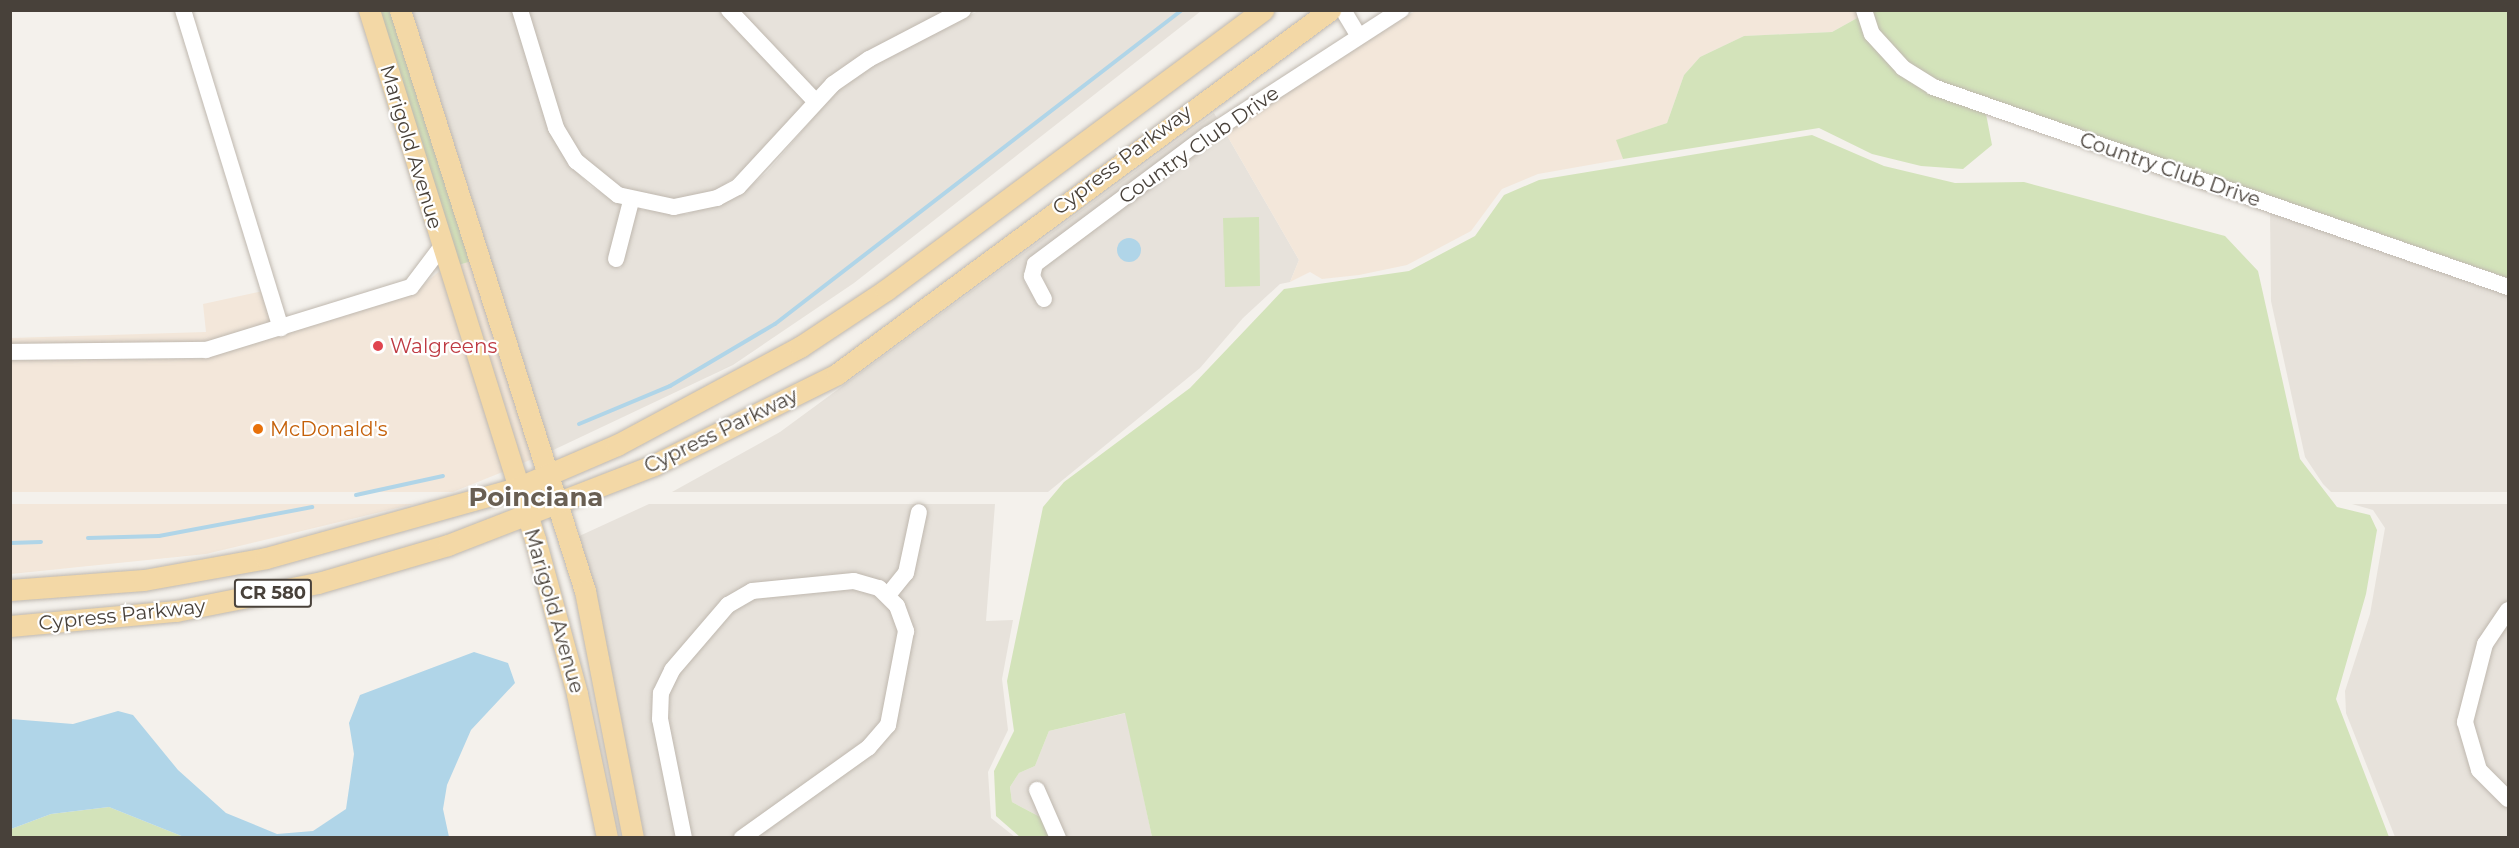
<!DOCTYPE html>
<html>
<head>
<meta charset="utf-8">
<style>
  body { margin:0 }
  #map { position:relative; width:2519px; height:848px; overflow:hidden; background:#f4f1ec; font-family:Montserrat,sans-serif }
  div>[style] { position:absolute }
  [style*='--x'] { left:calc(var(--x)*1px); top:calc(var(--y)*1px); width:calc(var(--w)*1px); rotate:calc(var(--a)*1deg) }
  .residential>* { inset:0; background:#e7e2db }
  .commercial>* { inset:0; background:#f3e7da }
  .green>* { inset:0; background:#d3e3ba }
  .water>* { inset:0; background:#b0d5e8 }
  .round { border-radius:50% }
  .stream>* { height:4px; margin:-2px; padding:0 2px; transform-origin:2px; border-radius:2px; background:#b0d5e8 }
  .roads { filter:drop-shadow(0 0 2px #bfb8af) drop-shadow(0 0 2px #bfb8af) }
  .minor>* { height:16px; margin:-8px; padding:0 8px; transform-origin:8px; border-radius:8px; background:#fff }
  .major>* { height:21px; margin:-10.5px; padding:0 10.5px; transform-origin:10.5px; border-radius:10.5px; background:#f3d8a6 }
  .dots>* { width:16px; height:16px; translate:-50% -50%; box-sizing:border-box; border:3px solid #fff; border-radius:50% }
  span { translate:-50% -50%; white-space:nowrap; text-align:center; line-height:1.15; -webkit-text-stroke:4.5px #fff; paint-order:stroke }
  .shield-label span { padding:2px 4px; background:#fff; border:2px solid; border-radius:4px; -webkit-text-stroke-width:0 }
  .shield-label { font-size:18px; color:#48413a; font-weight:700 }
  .street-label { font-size:20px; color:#48413a }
  .health-label { font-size:20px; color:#be3a42 }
  .left { translate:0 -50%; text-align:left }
  .food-label { font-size:20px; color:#c56008 }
  .district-label { font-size:26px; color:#695f53; font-weight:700 }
  .frame { position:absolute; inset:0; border:12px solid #48413a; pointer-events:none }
</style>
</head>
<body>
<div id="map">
  <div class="residential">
    <i style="clip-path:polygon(407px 11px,513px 11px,571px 166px,590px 186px,623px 205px,609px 264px,621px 268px,636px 209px,687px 214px,741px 194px,767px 172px,837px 90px,873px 65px,978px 11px,1201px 11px,854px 283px,733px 365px,547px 453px)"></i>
    <i style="clip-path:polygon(527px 11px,719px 11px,806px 101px,758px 161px,715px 191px,674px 200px,621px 188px,589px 166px,562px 125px)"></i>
    <i style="clip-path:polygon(738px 11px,947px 11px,816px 91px)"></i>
    <i style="clip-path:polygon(1214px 113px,1218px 120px,1023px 273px,1025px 283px,1041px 309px,1052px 302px,1040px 269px,1225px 132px,1299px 260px,1290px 282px,1280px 284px,1243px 318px,1200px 368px,1048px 492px,672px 492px,780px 432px)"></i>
    <i style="clip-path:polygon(2270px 212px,2508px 294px,2508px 492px,2331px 492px,2323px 484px,2305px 457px,2271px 301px)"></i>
    <i style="clip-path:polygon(649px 504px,995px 504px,986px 621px,1013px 620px,1002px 679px,1008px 730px,988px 772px,991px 818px,1015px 837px,642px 837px,621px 718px,575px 538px)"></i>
    <i style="clip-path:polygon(2352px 504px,2508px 504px,2508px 600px,2479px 641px,2458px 721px,2474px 775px,2508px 808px,2508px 837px,2395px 837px,2346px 713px,2345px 691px,2370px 614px,2385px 528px,2373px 510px)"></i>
    <i style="clip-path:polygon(2508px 620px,2508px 791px,2484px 766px,2471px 721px,2491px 647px)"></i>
    <i style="clip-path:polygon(1126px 713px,1152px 837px,1050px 837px,1044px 819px,1012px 802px,1010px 787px,1019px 773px,1035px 766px,1049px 731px)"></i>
  </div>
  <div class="commercial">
    <i style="clip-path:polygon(1857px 10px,1859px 17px,1832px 32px,1744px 36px,1700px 57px,1684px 75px,1667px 123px,1617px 140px,1623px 159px,1538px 174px,1502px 189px,1471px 231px,1407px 265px,1359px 275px,1322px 279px,1310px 272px,1290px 282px,1299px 260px,1225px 132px,1415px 11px)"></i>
    <i style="clip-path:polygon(472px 261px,534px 458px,517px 466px,455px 266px)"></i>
    <i style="clip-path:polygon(442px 269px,505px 471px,453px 492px,11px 492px,11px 360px,199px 359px,412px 294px)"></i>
    <i style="clip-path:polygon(263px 291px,273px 323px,197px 345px,11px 345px,10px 338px,206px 332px,203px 304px)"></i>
    <i style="clip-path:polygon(11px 504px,414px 504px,206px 554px,11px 574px)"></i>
  </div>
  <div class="green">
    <i style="clip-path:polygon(376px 11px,393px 11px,472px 261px,455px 266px)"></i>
    <i style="clip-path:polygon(1871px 11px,2508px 11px,2508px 278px,1935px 80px,1907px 62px,1878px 30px)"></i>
    <i style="clip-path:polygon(1859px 17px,1866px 37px,1986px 114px,1992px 145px,1963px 169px,1921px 166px,1872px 154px,1819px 128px,1623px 159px,1616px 140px,1667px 123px,1684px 75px,1700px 57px,1744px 36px,1832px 32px)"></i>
    <i style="clip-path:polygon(1812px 135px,1884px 166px,1955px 183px,2024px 182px,2225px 236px,2258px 271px,2300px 459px,2337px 507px,2370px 515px,2377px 530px,2366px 594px,2336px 699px,2389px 837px,1152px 837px,1125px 713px,1049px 731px,1035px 766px,1019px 773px,1010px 787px,1012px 802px,1044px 819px,1050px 837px,1021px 838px,996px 816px,994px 771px,1014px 731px,1007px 681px,1043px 507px,1064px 482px,1190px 388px,1284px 289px,1409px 271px,1475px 236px,1504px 195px,1539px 180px)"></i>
    <i style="clip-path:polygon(1259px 217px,1260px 286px,1225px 287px,1223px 218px)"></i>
    <i style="clip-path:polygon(109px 807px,184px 837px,11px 838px,11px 829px,51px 814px)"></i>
  </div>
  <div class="water">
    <i class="round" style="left:1117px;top:238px;width:24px;height:24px"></i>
    <i style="clip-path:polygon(474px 652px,508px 663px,515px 683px,471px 730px,447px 785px,443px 809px,449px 837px,184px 837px,109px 807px,51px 814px,11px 829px,11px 719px,73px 724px,118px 711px,133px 715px,178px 770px,226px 813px,277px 834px,313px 831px,346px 809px,354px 754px,349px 723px,360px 695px)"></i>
  </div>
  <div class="stream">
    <i style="--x:579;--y:424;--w:99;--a:-22.7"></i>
    <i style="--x:670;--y:386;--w:122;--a:-30.6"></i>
    <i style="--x:775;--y:324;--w:514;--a:-37.65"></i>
    <i style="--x:356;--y:495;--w:89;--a:-12.3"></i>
    <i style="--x:88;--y:538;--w:71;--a:-1.6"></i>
    <i style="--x:159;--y:536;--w:156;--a:-10.7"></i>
    <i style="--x:10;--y:543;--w:31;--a:-2"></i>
  </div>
  <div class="roads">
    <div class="minor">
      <i style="--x:183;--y:10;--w:333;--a:72.9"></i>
      <i style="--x:520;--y:10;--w:123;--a:73"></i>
      <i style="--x:556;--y:128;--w:39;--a:59"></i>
      <i style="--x:576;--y:161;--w:54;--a:39"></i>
      <i style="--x:618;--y:195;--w:57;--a:12.1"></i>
      <i style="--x:674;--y:207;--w:44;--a:-11.8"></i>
      <i style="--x:717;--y:198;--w:24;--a:-28"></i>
      <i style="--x:738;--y:187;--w:140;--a:-47.3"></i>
      <i style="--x:833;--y:84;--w:44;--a:-34.8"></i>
      <i style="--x:869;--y:59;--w:106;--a:-27.5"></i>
      <i style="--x:729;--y:10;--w:125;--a:46.6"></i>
      <i style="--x:1343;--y:10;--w:29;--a:59"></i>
      <i style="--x:1864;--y:10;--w:25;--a:72"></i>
      <i style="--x:1872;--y:34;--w:46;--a:47.6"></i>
      <i style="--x:1903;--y:68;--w:36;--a:32"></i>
      <i style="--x:1933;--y:87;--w:609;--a:19.18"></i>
      <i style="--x:616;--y:259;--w:60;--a:-75.5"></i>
      <i style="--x:1044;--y:299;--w:26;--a:-118"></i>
      <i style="--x:1032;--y:276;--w:12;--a:-76"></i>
      <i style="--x:1035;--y:264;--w:217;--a:-36.8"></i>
      <i style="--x:1209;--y:134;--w:229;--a:-32.9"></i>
      <i style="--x:10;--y:352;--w:196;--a:-0.6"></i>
      <i style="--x:206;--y:350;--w:214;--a:-17.1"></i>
      <i style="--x:411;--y:287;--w:51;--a:-52.9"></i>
      <i style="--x:888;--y:595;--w:28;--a:-51"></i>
      <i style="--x:906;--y:573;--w:62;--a:-78"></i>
      <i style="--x:2508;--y:610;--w:41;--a:124.1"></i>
      <i style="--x:2485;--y:644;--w:81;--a:104.4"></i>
      <i style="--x:2465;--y:722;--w:50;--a:73.7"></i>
      <i style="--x:2479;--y:770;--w:41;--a:45"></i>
      <i style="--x:1037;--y:790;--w:52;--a:66.4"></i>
      <i style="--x:684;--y:838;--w:121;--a:-101.4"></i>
      <i style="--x:660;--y:719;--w:26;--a:-88"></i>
      <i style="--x:661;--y:693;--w:25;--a:-64"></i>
      <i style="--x:672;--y:670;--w:86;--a:-49.3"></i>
      <i style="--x:728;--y:605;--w:28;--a:-30"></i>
      <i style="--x:752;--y:591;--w:102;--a:-5.6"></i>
      <i style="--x:854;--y:581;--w:26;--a:16"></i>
      <i style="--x:879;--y:588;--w:25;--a:45"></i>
      <i style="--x:897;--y:606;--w:27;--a:70"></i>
      <i style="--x:906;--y:631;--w:96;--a:100.8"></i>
      <i style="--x:888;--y:725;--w:30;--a:131"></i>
      <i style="--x:868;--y:748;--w:155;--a:144.5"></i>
    </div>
    <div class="major">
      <i style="--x:369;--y:10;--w:554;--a:72.58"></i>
      <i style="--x:535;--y:539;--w:161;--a:74.8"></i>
      <i style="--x:577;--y:694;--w:147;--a:78.2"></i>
      <i style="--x:400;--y:10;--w:610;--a:72.34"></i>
      <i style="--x:585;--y:591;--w:252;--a:79"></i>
      <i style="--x:10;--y:590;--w:134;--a:-4.3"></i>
      <i style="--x:144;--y:580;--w:124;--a:-10.2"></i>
      <i style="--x:266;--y:558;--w:261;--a:-15.6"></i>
      <i style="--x:517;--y:488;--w:109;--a:-23.3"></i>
      <i style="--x:617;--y:445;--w:208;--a:-28.2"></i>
      <i style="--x:800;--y:347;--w:103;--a:-33.5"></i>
      <i style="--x:886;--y:290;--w:470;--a:-36.6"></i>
      <i style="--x:10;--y:626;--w:167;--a:-5.2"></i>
      <i style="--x:176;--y:611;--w:145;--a:-11.2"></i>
      <i style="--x:318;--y:583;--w:135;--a:-16.3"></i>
      <i style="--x:448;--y:545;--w:221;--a:-21.2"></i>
      <i style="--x:654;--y:465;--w:204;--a:-26.4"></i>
      <i style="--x:837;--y:374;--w:613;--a:-36.44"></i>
    </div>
  </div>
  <div class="dots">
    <i style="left:378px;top:346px;background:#e0444e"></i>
    <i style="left:258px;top:429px;background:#e8710a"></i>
  </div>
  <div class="shield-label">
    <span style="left:273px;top:593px">CR 580</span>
  </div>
  <div class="street-label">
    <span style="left:1199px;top:145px;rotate:-35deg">Country Club Drive</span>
    <span style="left:411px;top:147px;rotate:73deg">Marigold Avenue</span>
    <span style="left:1122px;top:160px;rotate:-37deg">Cypress Parkway</span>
    <span style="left:2170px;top:170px;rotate:19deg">Country Club Drive</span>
    <span style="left:721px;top:431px;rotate:-26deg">Cypress Parkway</span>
    <span style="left:554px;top:611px;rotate:74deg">Marigold Avenue</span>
    <span style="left:122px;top:615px;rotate:-6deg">Cypress Parkway</span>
  </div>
  <div class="health-label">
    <span class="left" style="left:390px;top:346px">Walgreens</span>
  </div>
  <div class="food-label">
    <span class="left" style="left:270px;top:429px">McDonald's</span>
  </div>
  <div class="district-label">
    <span style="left:536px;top:498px">Poinciana</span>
  </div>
  <div class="frame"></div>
</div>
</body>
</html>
